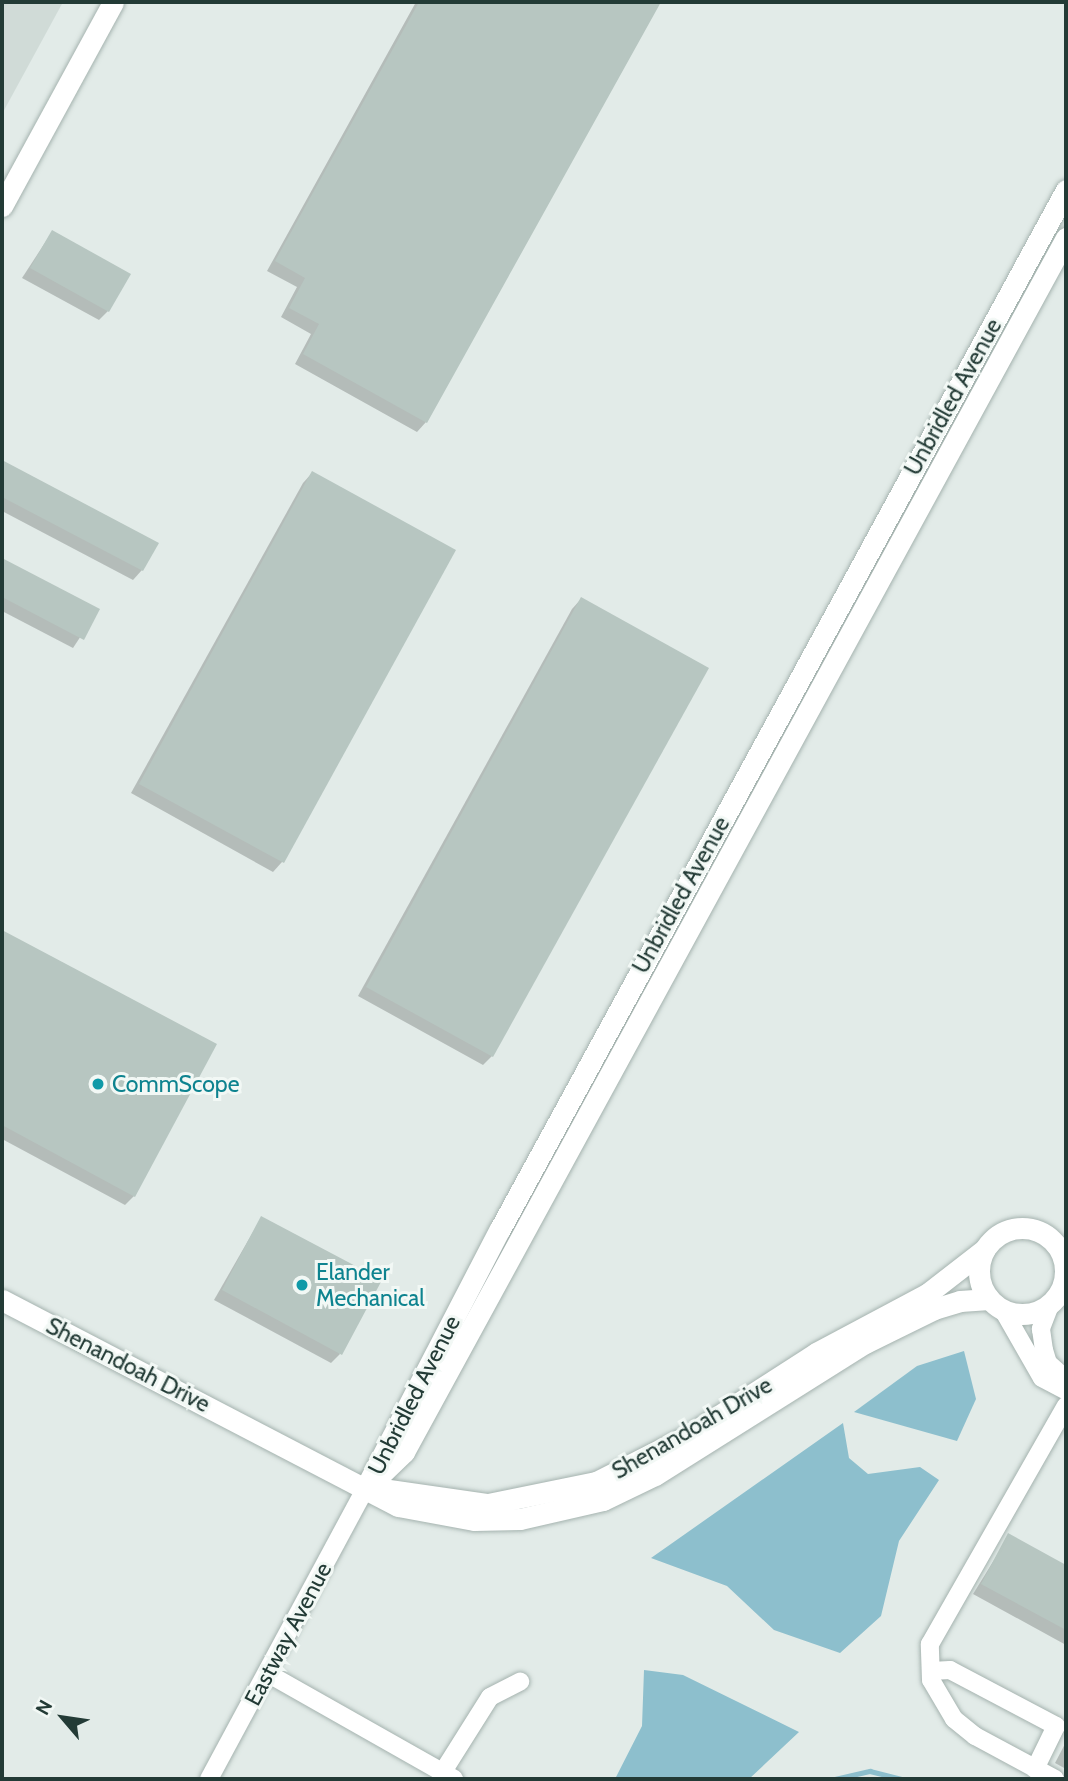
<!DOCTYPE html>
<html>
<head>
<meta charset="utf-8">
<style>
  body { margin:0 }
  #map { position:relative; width:1068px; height:1781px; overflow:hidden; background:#e2ebe8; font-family:Cabin,sans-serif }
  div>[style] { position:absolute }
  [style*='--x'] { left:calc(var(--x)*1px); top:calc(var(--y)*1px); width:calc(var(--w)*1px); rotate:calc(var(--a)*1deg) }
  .built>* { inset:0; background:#d0dbd7 }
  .water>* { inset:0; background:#8dbfcd }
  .shadow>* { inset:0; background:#0003 }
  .stream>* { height:4.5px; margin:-2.25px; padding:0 2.25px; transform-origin:2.25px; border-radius:2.25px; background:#8dbfcd }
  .building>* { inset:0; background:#b7c6c1 }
  .roads { filter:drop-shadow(0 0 2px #a5b3af) drop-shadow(0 0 2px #a5b3af) }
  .street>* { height:18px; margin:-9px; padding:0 9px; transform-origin:9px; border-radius:9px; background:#fff }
  .secondary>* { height:21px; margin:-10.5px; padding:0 10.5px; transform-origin:10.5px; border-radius:10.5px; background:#fff }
  .secondary>.ring { margin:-10.5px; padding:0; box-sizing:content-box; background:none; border:21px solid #fff; border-radius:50% }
  .dots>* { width:19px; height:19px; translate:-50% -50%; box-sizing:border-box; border:4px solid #f2f8f5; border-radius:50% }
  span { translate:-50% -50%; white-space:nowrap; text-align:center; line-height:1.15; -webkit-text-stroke:6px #f2f8f5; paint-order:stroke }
  .street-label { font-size:23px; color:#233b36 }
  .culture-label { font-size:23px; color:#0d838f }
  .left { translate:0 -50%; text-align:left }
  .frame { position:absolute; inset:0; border:4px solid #233b36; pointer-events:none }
  .north { position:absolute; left:28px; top:1683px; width:70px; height:70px; -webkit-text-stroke:5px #f2f8f5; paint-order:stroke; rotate:299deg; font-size:19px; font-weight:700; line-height:28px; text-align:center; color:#233b36 }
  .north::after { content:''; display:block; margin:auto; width:24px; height:32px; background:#233b36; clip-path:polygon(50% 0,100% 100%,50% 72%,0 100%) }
</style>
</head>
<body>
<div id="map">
  <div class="built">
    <i style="clip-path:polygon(2px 2px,63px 2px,2px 114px)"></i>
  </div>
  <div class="water">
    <i style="clip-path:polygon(964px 1351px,976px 1399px,957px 1441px,854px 1412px,917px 1366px)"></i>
    <i style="clip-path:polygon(843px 1423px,849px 1458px,868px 1474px,920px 1467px,939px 1480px,899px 1541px,881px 1616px,840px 1653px,774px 1630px,727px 1586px,651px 1558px)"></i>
    <i style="clip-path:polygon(644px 1670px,683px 1675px,799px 1732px,749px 1779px,615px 1779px,642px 1726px)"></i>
  </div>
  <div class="shadow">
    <i style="clip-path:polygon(416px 2px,659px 2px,426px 422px,417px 432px,295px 364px,311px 334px,281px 317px,297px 287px,267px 271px)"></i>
    <i style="clip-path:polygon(52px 232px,108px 311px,99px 320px,22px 278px)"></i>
    <i style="clip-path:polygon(2px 462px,156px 544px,142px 570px,133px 580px,2px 511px)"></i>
    <i style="clip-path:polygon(312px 473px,454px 551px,282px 862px,273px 872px,131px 793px,303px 483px)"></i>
    <i style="clip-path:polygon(2px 560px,98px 610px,73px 648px,2px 611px)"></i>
    <i style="clip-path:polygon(581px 599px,492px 1056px,483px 1065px,358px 996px,572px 609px)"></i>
    <i style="clip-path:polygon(2px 932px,214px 1045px,134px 1196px,125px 1205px,2px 1139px)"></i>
    <i style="clip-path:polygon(261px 1218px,340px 1354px,331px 1363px,214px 1300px)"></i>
    <i style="clip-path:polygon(1009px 1536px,1066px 1567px,1066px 1645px,973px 1594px)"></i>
    <i style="clip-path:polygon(1066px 1742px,1066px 1769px,1055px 1763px)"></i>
  </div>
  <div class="stream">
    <i style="--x:835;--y:1779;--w:36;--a:-13"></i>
    <i style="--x:870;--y:1771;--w:34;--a:14"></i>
  </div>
  <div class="building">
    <i style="clip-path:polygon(419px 2px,661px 2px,427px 423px,303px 354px,319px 324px,289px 308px,305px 278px,275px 261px)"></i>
    <i style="clip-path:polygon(52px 230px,131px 274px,109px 312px,30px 268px)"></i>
    <i style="clip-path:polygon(2px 460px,159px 543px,143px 571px,2px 497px)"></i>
    <i style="clip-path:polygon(312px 471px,456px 550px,284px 863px,139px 784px)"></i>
    <i style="clip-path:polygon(2px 558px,100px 609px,84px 640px,2px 597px)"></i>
    <i style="clip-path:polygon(581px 597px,709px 668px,493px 1057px,366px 987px)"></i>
    <i style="clip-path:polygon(2px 930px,217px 1044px,135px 1197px,2px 1125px)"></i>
    <i style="clip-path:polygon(261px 1216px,382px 1280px,342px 1355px,222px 1290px)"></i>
    <i style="clip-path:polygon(1008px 1533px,1066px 1565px,1066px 1630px,981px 1584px)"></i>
  </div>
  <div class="roads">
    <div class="street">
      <i style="--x:1050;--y:1305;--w:26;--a:111"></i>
      <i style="--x:1041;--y:1329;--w:21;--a:82"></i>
      <i style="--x:1044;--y:1350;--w:14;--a:73"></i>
      <i style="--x:1048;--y:1363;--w:24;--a:42"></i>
      <i style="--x:1003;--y:1310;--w:78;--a:60.2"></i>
      <i style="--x:1042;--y:1378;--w:27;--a:28"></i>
      <i style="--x:931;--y:1671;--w:19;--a:-3"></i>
      <i style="--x:950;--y:1670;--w:120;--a:27.8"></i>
      <i style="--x:1056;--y:1726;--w:48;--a:116"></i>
      <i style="--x:267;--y:1673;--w:215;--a:29.5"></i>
      <i style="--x:444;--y:1770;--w:86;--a:-57.8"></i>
      <i style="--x:490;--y:1697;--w:34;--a:-27"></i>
      <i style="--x:209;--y:1779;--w:332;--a:-61.7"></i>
      <i style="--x:1055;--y:1779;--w:91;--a:-151.7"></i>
      <i style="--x:975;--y:1736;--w:27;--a:-141"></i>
      <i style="--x:954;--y:1719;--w:45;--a:-120.5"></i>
      <i style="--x:931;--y:1680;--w:36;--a:-92"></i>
      <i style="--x:930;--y:1644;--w:274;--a:-60.3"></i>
    </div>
    <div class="secondary">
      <i style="--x:2;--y:206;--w:232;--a:-61.4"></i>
      <i class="ring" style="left:979px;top:1228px;width:65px;height:65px"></i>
      <i style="--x:2;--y:1300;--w:446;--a:27.5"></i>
      <i style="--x:398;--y:1506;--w:77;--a:10.4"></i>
      <i style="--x:474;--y:1520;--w:46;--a:-1.2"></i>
      <i style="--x:520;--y:1519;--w:85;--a:-12.9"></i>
      <i style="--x:603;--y:1500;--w:58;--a:-25.7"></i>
      <i style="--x:655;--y:1475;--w:248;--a:-32.2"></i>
      <i style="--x:865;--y:1343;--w:77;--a:-26.2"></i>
      <i style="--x:934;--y:1309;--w:27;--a:-17"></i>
      <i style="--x:960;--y:1301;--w:29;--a:-4"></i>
      <i style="--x:376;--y:1479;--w:39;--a:-44"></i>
      <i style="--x:404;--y:1452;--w:1383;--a:-61.4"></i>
      <i style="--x:366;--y:1487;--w:291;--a:-62.6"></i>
      <i style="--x:500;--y:1229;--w:1183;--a:-61.42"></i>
      <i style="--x:375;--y:1488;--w:114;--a:8.1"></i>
      <i style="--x:488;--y:1504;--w:110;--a:-11.5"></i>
      <i style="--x:596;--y:1482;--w:104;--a:-26.8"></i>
      <i style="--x:689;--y:1435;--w:151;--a:-32.8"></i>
      <i style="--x:816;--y:1353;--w:126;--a:-28"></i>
      <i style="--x:927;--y:1294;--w:73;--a:-37.8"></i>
    </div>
  </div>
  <div class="dots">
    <i style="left:98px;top:1084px;background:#0f9aa8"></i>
    <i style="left:302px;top:1285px;background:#0f9aa8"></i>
  </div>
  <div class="street-label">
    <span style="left:953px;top:397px;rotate:-61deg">Unbridled Avenue</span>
    <span style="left:681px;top:895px;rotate:-61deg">Unbridled Avenue</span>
    <span style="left:128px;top:1365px;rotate:27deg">Shenandoah Drive</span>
    <span style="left:414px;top:1395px;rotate:-63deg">Unbridled Avenue</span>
    <span style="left:692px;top:1428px;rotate:-30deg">Shenandoah Drive</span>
    <span style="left:288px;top:1634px;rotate:-62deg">Eastway Avenue</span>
  </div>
  <div class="culture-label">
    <span class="left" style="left:112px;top:1084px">CommScope</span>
    <span class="left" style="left:316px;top:1285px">Elander<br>Mechanical</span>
  </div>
  <div class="frame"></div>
  <div class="north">N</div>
</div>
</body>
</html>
